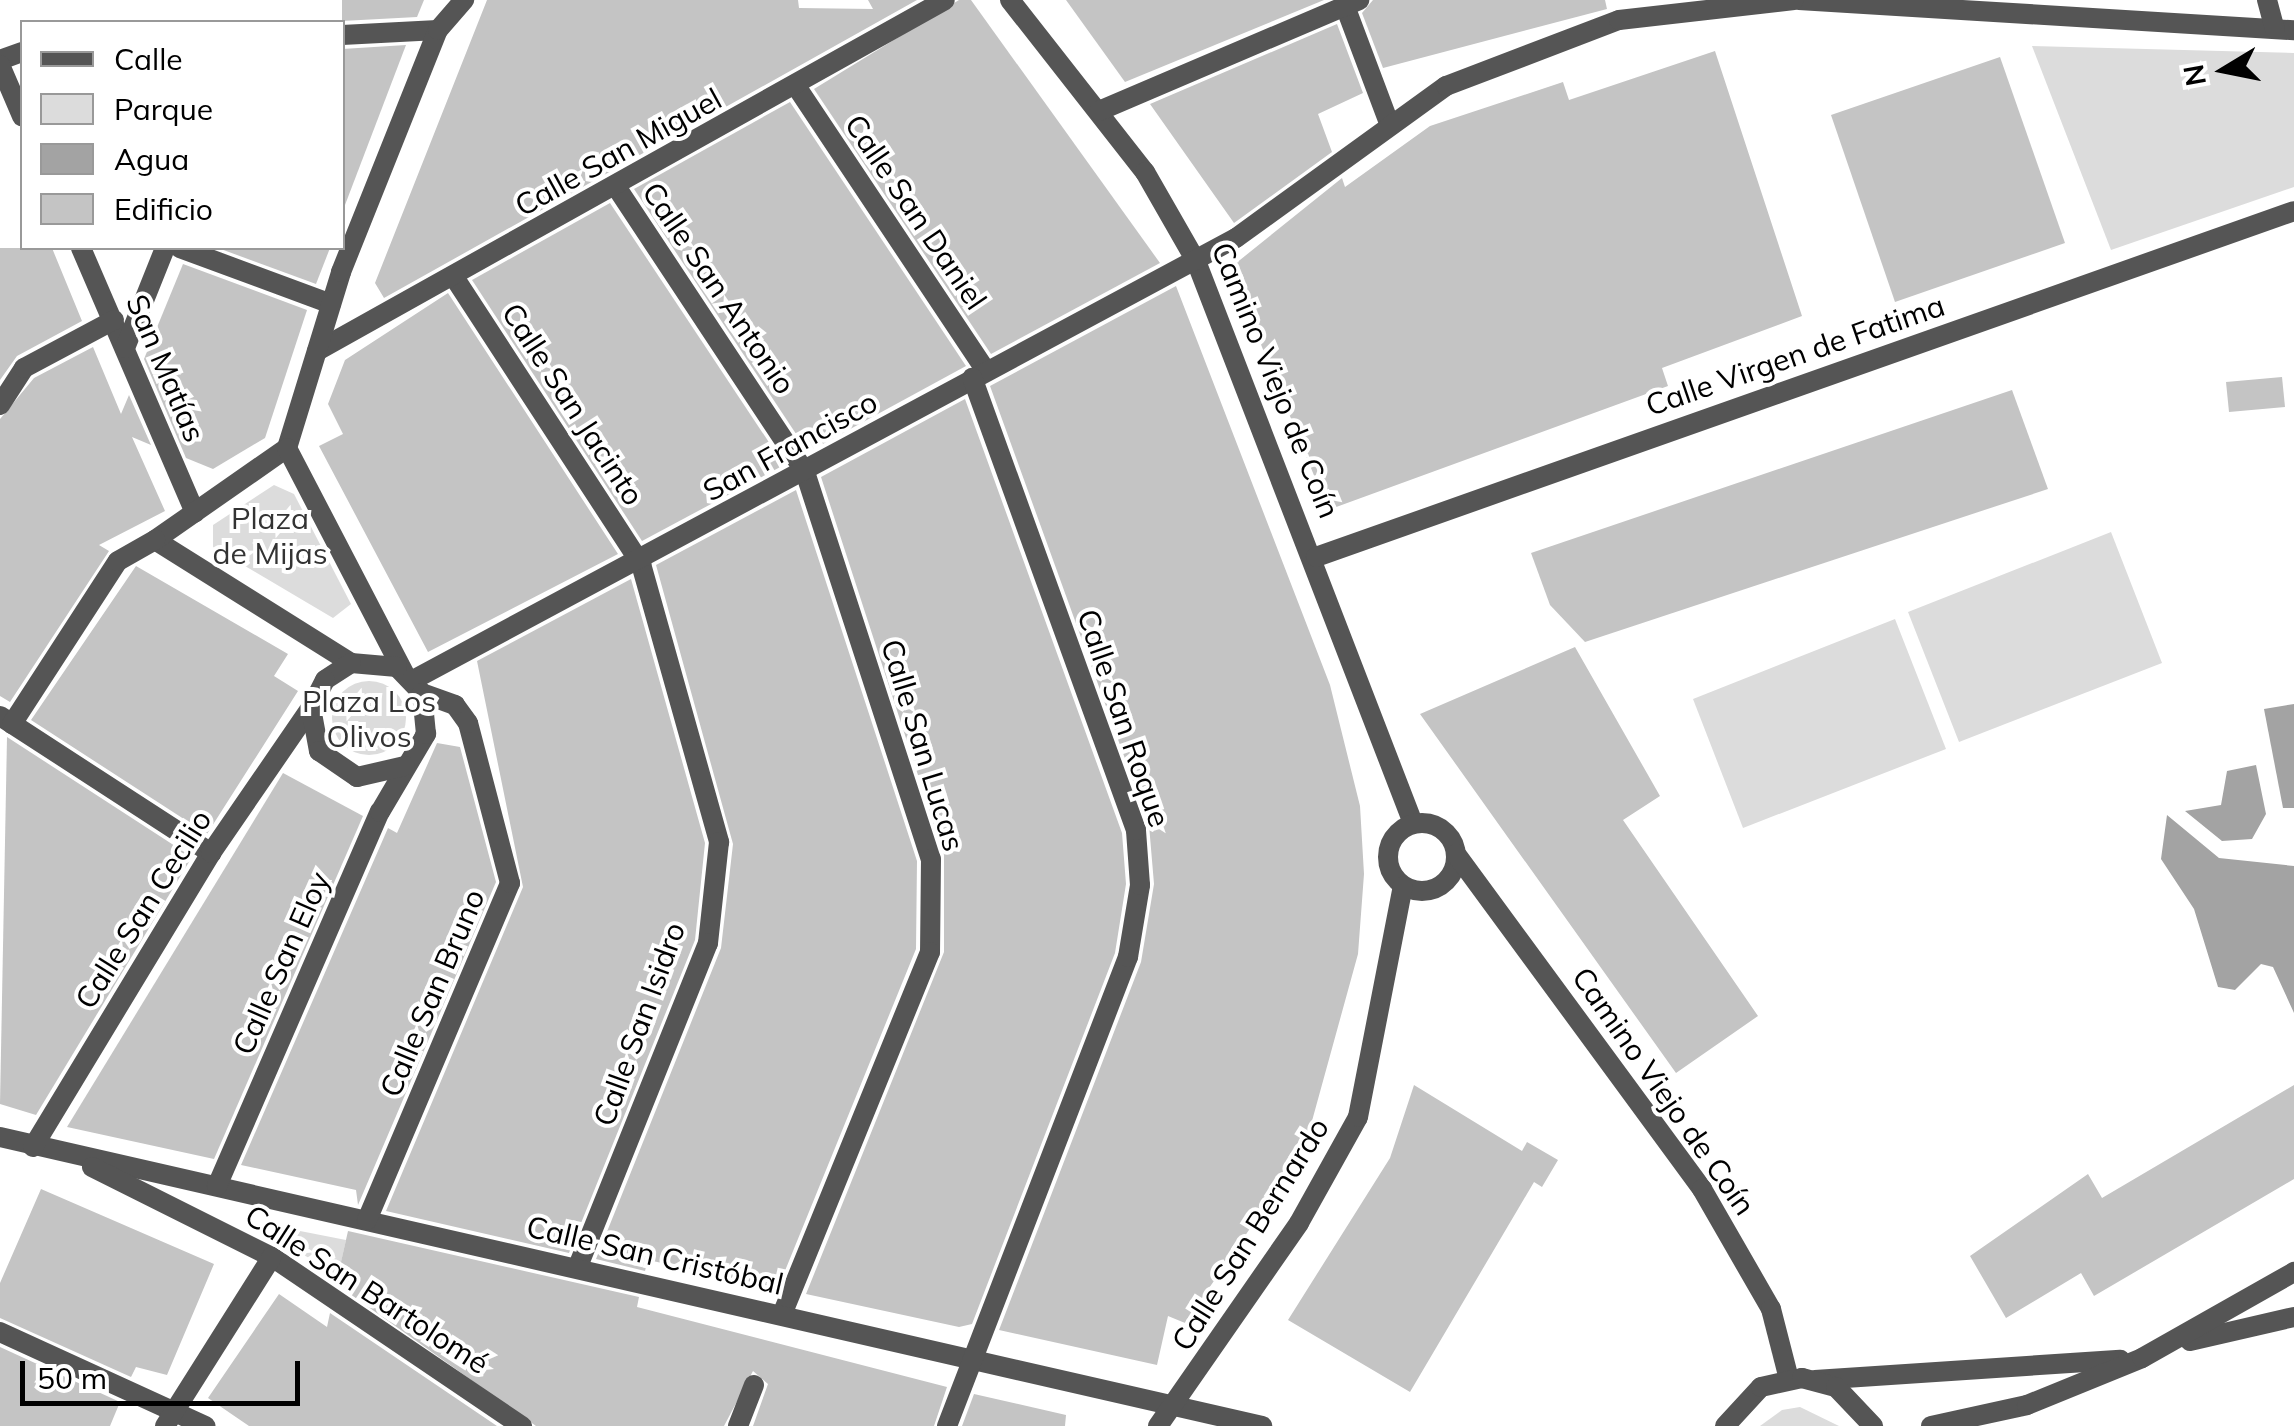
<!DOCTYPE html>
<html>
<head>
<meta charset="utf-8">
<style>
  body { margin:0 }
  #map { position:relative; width:2294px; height:1426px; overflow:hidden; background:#fff; font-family:Mulish,sans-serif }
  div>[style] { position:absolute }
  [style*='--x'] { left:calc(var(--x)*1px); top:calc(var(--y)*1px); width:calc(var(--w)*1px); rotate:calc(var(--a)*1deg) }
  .green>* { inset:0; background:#dcdcdc }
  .round { border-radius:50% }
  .water>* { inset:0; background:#a3a3a3 }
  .building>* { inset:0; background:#c4c4c4 }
  .minor>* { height:20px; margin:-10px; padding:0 10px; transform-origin:10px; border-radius:10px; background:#555 }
  .minor>.ring { margin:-10px; padding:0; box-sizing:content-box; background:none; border:20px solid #555; border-radius:50% }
  .tertiary>* { height:20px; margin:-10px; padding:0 10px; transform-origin:10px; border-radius:10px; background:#555 }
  span { translate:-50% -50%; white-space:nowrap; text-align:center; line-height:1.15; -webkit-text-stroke:8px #fff; paint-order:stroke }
  .street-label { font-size:30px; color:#000 }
  .park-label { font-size:30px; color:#333 }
  .legend { position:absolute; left:20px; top:20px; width:325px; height:230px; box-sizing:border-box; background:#fff; border:2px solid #999; margin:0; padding:12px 18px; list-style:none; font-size:30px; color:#000 }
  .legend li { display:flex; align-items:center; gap:20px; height:50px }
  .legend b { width:50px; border:2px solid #999 }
  .north { position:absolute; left:2174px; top:20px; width:100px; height:100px; -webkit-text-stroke:8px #fff; paint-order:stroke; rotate:260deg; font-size:28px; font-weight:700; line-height:40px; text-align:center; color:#000 }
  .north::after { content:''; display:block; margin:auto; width:35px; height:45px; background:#000; clip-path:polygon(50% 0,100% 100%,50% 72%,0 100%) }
  .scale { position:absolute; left:20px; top:1361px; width:280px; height:45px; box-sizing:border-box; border:5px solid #000; border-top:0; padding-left:12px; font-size:30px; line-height:35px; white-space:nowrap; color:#000; -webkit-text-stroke:8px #fff; paint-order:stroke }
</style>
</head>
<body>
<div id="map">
  <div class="green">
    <i style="clip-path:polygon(2032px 46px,2294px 53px,2294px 187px,2111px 250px)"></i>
    <i style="clip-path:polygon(274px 485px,294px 494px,351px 604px,333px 618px,213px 547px,213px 525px)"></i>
    <i style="clip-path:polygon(2111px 532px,2162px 663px,1959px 742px,1908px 612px)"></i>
    <i style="clip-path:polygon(1895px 619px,1946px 749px,1743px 828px,1693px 699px)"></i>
    <i class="round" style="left:332px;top:681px;width:74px;height:74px"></i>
    <i style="clip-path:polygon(300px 1231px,346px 1240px,338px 1276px,291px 1247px)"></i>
    <i style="clip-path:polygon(1800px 1407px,1839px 1426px,1760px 1426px,1782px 1410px)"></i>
  </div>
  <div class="water">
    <i style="clip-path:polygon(2294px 704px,2294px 808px,2283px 808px,2264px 709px)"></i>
    <i style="clip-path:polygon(2256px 765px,2266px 814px,2252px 839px,2222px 841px,2185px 811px,2221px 805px,2227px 771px)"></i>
    <i style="clip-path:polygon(2167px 815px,2219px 858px,2294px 866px,2294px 1013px,2273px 967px,2261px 964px,2235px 990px,2218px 987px,2194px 909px,2161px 859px)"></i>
  </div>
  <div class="building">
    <i style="clip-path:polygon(342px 0,424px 0,417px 17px,342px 21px)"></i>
    <i style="clip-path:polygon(487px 0,798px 0,799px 8px,873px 9px,868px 0,917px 0,384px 298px,375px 283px)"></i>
    <i style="clip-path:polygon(959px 0,971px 0,1160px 263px,991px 354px,814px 89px)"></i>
    <i style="clip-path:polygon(1066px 0,1324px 0,1125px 82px)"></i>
    <i style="clip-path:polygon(1373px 0,1605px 0,1607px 9px,1383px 68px,1362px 13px)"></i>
    <i style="clip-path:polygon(1337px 24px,1363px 93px,1318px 114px,1332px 152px,1234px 223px,1150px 104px)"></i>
    <i style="clip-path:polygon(406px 45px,345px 205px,342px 205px,342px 49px)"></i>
    <i style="clip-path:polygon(1715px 51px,1802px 316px,1662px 368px,1668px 386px,1328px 510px,1230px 268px,1342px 178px,1345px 187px,1430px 126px,1563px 82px,1569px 100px)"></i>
    <i style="clip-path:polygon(2000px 57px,2065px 243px,1895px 302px,1831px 115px)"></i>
    <i style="clip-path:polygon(790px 102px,966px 366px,808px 452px,634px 189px)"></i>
    <i style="clip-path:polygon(610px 203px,784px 465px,642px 541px,472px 280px)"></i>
    <i style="clip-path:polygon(0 248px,52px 248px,82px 321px,17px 356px,0 380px)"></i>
    <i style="clip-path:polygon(218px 248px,330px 248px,316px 284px)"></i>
    <i style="clip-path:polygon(183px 264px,307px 310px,265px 438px,213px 469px,186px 458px,144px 359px)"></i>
    <i style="clip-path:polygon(1176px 286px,1330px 685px,1360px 806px,1364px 874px,1358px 954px,1304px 1150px,1185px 1323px,1168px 1316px,1157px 1365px,999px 1330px,1141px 962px,1154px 884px,1149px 825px,990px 386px)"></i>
    <i style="clip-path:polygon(448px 293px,618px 554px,428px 652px,319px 446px,343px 434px,328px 404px,345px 360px)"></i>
    <i style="clip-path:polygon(93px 347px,121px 414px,129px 395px,151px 445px,132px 437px,165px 511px,99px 545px,109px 551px,10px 702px,0 696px,0 419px,34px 378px)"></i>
    <i style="clip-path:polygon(2282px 377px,2285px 407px,2229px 412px,2226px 382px)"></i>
    <i style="clip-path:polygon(2012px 390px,2048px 489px,1585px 642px,1550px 605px,1531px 553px)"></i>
    <i style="clip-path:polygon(965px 399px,1122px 833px,1126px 884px,1115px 953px,972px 1324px,959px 1327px,806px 1294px,944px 952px,944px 855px,821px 477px)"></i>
    <i style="clip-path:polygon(796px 490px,917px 861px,916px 949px,778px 1288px,648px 1260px,645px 1271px,596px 1259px,721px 948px,733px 844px,656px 565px)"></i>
    <i style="clip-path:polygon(136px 566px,288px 654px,274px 676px,298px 691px,207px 834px,31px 720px)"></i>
    <i style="clip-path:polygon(631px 579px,705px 843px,695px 940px,569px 1253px,386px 1211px,523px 887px,477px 661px)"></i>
    <i style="clip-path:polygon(1575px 647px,1660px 796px,1623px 820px,1758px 1016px,1676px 1073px,1420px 714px)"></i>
    <i style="clip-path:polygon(7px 737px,192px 857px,36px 1115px,0 1104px)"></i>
    <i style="clip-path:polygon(437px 743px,460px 747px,496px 882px,358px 1205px,356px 1190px,241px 1165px,388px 828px,397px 833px)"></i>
    <i style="clip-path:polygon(283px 773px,363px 816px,214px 1159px,67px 1127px)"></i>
    <i style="clip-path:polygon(1414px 1085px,1522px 1151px,1527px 1142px,1558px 1160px,1542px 1187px,1534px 1182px,1410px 1392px,1288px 1320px,1390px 1158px)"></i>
    <i style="clip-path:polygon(2294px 1085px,2294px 1179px,2094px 1296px,2081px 1273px,2006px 1318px,1970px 1256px,2088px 1174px,2102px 1198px)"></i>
    <i style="clip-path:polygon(41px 1189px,214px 1264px,167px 1375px,136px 1367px,131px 1377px,0 1318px,0 1283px)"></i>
    <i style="clip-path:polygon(348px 1231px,639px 1297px,637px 1307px,947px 1387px,934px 1426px,753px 1426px,768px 1384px,753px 1371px,724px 1426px,536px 1426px,336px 1284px)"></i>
    <i style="clip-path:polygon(279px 1294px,327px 1327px,330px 1313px,497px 1426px,249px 1426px,208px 1398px)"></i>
    <i style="clip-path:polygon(0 1347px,120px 1402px,110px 1426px,0 1426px)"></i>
    <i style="clip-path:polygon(974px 1394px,1066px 1415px,1065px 1426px,962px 1426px)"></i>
  </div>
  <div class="minor">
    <i style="--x:1010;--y:0;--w:219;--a:51.9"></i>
    <i style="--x:1145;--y:172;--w:103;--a:60.2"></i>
    <i style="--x:1196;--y:261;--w:602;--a:68.89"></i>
    <i style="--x:1799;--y:0;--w:496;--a:3.5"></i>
    <i style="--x:2267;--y:0;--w:30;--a:75"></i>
    <i style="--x:1345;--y:6;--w:128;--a:69.4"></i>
    <i style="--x:342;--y:35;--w:96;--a:-3"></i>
    <i style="--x:0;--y:60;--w:23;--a:-20"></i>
    <i style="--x:0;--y:65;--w:56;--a:66.7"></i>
    <i style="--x:796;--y:86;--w:343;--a:56.3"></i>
    <i style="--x:1099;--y:111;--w:283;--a:-23.1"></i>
    <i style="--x:617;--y:188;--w:341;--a:56.5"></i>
    <i style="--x:805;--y:472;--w:407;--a:72"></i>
    <i style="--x:931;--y:859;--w:93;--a:90.6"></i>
    <i style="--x:930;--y:952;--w:392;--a:112.2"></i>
    <i style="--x:81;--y:248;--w:288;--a:66.7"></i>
    <i style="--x:180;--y:248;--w:161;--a:20.3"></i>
    <i style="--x:454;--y:277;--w:343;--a:56.9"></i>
    <i style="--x:641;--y:564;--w:289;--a:74.3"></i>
    <i style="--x:719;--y:842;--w:102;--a:96.2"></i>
    <i style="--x:708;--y:943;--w:349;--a:111.9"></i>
    <i style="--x:125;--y:348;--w:108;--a:-68.2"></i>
    <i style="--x:317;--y:351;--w:719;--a:-29.2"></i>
    <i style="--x:0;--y:405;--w:44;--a:-57"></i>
    <i style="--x:24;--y:368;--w:102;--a:-28.1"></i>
    <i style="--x:287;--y:448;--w:184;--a:-72.9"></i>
    <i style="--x:341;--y:272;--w:261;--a:-68.2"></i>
    <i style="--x:438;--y:30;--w:40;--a:-49"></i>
    <i style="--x:1316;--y:557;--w:1037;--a:-19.48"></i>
    <i style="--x:351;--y:663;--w:231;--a:-147.9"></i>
    <i style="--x:155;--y:540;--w:161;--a:-34.9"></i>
    <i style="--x:287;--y:448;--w:254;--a:62.5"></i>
    <i style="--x:413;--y:680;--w:934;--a:-28.24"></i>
    <i style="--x:1236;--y:238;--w:259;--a:-35.9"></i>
    <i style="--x:1446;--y:86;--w:185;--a:-20.9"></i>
    <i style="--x:1619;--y:20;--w:176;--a:-6.5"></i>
    <i style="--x:0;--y:716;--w:252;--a:33"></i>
    <i style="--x:12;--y:724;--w:194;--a:-57"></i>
    <i style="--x:118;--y:561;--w:43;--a:-29.6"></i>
    <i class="ring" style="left:1388px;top:823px;width:48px;height:48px"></i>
    <i style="--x:1456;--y:854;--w:416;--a:53.7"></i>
    <i style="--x:1702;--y:1189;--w:138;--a:60.1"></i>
    <i style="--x:1771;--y:1309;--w:72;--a:75.6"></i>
    <i style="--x:0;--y:1137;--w:1295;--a:12.9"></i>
    <i style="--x:33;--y:1147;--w:344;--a:-58.8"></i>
    <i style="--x:211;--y:853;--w:175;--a:-55.5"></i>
    <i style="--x:92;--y:1167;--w:201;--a:26.6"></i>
    <i style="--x:272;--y:1257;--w:302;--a:34.1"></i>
    <i style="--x:217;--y:1186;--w:408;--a:-66.5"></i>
    <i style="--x:380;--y:812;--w:91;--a:-59.5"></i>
    <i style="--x:426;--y:734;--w:41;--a:-95.6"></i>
    <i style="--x:422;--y:693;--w:36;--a:-134"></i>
    <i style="--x:397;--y:667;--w:46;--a:-175"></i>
    <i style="--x:351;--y:663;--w:31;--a:147"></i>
    <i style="--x:325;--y:680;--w:31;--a:117"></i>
    <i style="--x:311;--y:708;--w:44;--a:79.5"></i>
    <i style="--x:319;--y:751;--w:46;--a:34.4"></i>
    <i style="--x:357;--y:777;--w:49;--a:-12.9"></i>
    <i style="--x:367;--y:1220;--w:366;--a:-67"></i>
    <i style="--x:510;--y:883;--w:165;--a:-104.7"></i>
    <i style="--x:468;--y:723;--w:22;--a:-126"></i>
    <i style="--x:455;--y:705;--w:35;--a:-160"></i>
    <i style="--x:0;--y:1332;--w:226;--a:24.6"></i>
    <i style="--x:2190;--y:1341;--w:107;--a:-13"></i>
    <i style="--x:1815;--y:1380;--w:306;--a:-3.8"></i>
    <i style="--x:165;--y:1426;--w:200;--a:-57.7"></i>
    <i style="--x:738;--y:1426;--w:44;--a:-68.7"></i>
    <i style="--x:947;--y:1426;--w:503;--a:-68.9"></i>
    <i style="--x:1128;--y:957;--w:73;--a:-80.5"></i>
    <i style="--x:1140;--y:885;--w:55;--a:-94.2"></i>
    <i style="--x:1136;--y:830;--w:481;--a:-109.9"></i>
    <i style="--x:1158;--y:1426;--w:247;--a:-55.2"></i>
    <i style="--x:1299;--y:1223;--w:121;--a:-60.9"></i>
    <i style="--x:1358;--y:1117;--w:235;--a:-79"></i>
    <i style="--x:1931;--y:1426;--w:98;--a:-12.3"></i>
    <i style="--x:2027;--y:1405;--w:124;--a:-22.2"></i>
    <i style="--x:2142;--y:1358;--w:175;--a:-29.5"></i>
  </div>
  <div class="tertiary">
    <i style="--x:1725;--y:1426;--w:53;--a:-47.3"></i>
    <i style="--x:1761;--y:1387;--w:42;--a:-12.4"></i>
    <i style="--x:1802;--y:1378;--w:35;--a:15"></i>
    <i style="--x:1836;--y:1387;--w:54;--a:46.5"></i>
  </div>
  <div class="street-label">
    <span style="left:618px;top:152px;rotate:-29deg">Calle San Miguel</span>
    <span style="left:916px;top:212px;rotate:56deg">Calle San Daniel</span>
    <span style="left:719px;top:288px;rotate:56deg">Calle San Antonio</span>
    <span style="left:1795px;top:355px;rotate:-19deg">Calle Virgen de Fatima</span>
    <span style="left:166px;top:368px;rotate:67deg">San Matías</span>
    <span style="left:1276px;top:380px;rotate:68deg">Camino Viejo de Coín</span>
    <span style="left:573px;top:404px;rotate:57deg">Calle San Jacinto</span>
    <span style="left:790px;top:446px;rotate:-29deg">San Francisco</span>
    <span style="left:1124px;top:718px;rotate:71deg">Calle San Roque</span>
    <span style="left:923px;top:745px;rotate:73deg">Calle San Lucas</span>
    <span style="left:143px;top:909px;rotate:-58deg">Calle San Cecilio</span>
    <span style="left:281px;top:963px;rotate:-66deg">Calle San Eloy</span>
    <span style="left:432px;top:993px;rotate:-67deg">Calle San Bruno</span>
    <span style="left:639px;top:1024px;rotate:-70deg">Calle San Isidro</span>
    <span style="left:1664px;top:1091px;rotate:55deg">Camino Viejo de Coín</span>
    <span style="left:1250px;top:1234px;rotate:-58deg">Calle San Bernardo</span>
    <span style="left:655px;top:1255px;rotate:13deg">Calle San Cristóbal</span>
    <span style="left:367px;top:1289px;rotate:33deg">Calle San Bartolomé</span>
  </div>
  <div class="park-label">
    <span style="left:270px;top:535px">Plaza<br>de Mijas</span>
    <span style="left:369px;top:718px">Plaza Los<br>Olivos</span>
  </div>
  <ul class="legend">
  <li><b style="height:12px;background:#555"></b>Calle</li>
  <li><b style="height:28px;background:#dcdcdc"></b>Parque</li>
  <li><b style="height:28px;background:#a3a3a3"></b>Agua</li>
  <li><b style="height:28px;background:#c4c4c4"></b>Edificio</li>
  </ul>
  <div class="north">N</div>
  <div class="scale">50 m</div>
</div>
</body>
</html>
